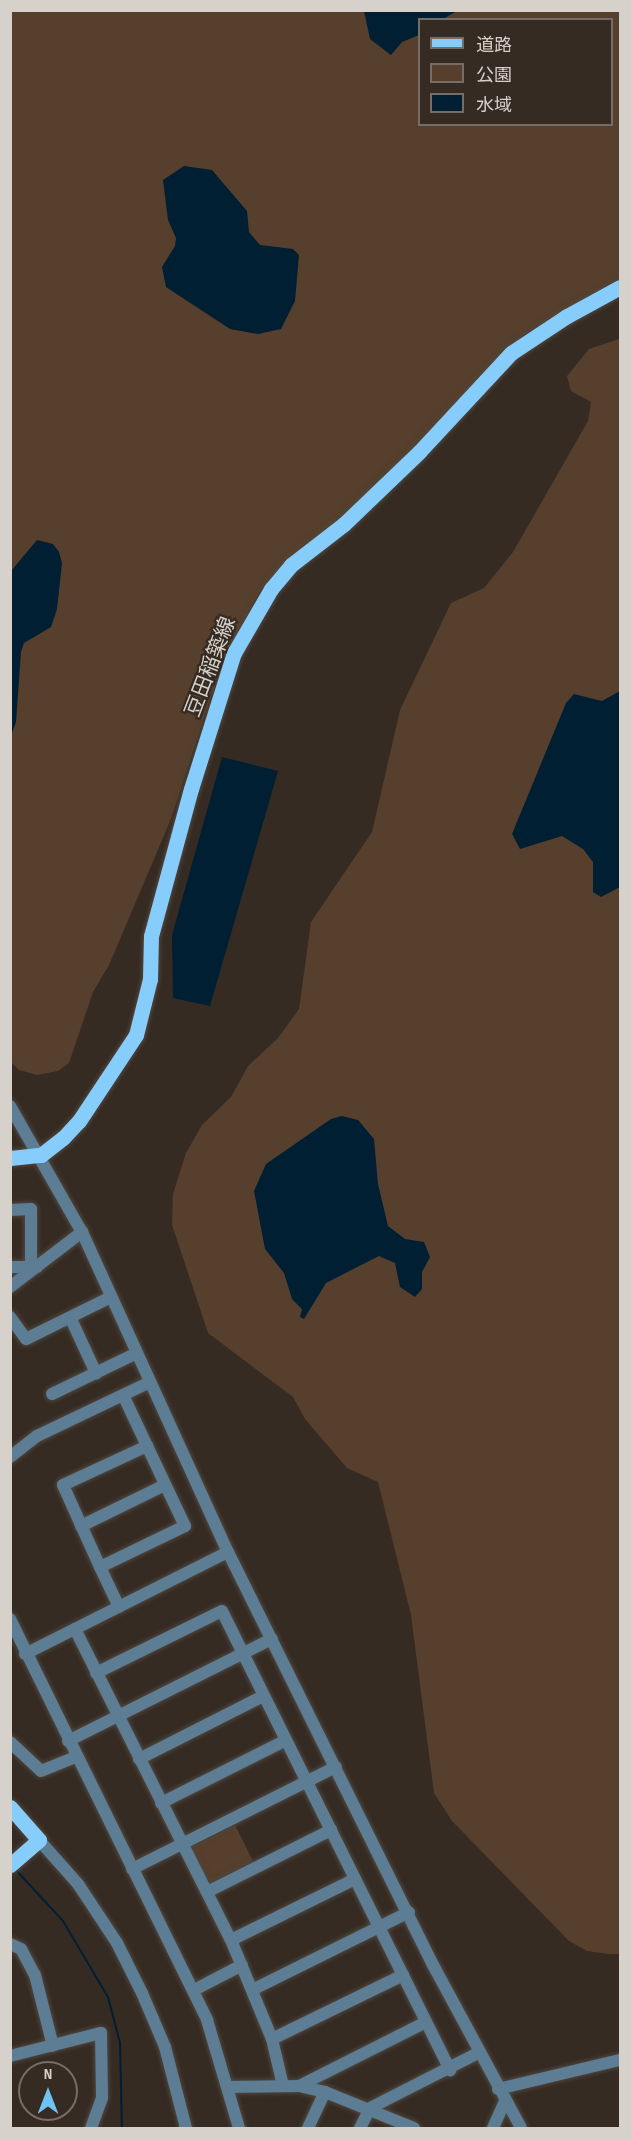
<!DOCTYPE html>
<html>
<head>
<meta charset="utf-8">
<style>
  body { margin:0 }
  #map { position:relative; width:631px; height:2139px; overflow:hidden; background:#352b23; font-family:"Sofia Sans Condensed","Noto Sans JP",sans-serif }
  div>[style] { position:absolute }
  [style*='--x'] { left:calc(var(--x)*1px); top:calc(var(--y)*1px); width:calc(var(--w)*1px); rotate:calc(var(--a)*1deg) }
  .green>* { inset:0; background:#563f2c }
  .water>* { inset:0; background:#001f32 }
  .stream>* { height:2px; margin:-1px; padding:0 1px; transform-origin:1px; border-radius:1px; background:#001f32 }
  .roads { filter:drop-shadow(0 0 2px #4f463e) drop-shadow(0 0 2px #4f463e) }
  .minor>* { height:12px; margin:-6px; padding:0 6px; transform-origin:6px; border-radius:6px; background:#5c7d93 }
  .major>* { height:15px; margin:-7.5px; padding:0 7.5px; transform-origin:7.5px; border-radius:7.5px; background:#87cdfb }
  span { translate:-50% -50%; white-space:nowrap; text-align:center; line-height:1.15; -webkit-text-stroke:4.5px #352b23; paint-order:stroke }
  .street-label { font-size:21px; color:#d7d1cb }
  .frame { position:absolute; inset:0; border:12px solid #d7d1cb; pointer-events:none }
  .legend { position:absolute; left:418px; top:18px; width:195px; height:108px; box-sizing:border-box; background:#352b23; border:2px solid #766d66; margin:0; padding:8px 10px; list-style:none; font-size:18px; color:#d7d1cb }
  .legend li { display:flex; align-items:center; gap:12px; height:30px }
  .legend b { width:30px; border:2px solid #766d66 }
  .north { position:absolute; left:18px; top:2061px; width:60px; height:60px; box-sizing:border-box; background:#352b23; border:2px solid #766d66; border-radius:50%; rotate:0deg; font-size:16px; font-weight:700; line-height:24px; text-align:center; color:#d7d1cb }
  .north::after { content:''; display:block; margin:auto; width:21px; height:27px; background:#70c1f4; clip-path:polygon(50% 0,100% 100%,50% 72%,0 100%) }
</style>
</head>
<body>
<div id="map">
  <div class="green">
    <i style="clip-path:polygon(evenodd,10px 11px,620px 11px,620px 284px,509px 350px,340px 524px,277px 572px,259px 593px,224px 657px,171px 819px,109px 965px,93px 992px,69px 1063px,58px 1071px,37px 1075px,19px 1070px,10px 1061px,10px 11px,420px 20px,612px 20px,612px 124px,420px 124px,420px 20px)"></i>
    <i style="clip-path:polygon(619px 339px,620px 1954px,609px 1954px,587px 1951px,569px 1941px,452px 1821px,434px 1793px,411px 1615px,378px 1482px,347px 1468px,305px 1419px,293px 1397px,208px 1333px,172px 1225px,173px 1194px,186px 1153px,202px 1125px,231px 1097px,248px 1066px,278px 1038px,299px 1009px,311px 922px,372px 832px,400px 710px,451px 603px,484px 588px,513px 552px,588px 421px,591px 402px,571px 391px,567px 376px,589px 349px)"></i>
    <i style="clip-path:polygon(235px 1825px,255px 1865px,209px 1888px,189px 1848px)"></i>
  </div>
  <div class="water">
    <i style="clip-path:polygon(364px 11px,364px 10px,457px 11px,443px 19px,420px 20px,419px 35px,402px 42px,391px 55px,370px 39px)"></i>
    <i style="clip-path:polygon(184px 166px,212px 170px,247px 211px,249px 232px,260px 245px,293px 249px,299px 255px,295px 301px,281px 329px,258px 334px,230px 329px,166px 287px,162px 267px,175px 246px,176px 238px,168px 220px,163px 180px)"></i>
    <i style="clip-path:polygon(37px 540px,53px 544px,59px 552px,62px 563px,57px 609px,51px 627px,24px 643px,21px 652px,16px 722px,11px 736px,11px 571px)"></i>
    <i style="clip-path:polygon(620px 691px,620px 887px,601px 897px,593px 892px,593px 862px,583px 849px,562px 836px,520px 849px,512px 834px,566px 703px,574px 694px,602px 701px)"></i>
    <i style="clip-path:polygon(222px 757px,278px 771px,210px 1006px,173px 998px,172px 935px)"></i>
    <i style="clip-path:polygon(342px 1116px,358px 1120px,374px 1139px,378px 1184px,388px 1226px,405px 1239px,424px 1242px,430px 1257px,422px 1272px,422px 1289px,415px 1297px,400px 1287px,395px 1263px,379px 1256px,326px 1283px,304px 1319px,300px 1317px,302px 1309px,292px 1299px,284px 1273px,265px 1249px,254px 1191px,266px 1164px,331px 1119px)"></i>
  </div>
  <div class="stream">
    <i style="--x:14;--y:1868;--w:72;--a:47.2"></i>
    <i style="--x:63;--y:1921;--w:88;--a:59.4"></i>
    <i style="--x:108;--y:1997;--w:48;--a:75.4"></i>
    <i style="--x:120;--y:2043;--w:85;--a:88.7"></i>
  </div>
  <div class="roads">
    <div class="minor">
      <i style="--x:10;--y:1106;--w:145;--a:60.3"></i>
      <i style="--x:82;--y:1232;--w:352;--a:65.5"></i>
      <i style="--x:228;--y:1552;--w:461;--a:63.6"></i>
      <i style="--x:433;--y:1965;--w:185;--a:61.6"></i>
      <i style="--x:10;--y:1210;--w:21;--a:-3"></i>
      <i style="--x:31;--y:1209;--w:58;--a:90"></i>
      <i style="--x:10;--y:1267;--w:27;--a:0"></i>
      <i style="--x:10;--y:1287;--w:91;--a:-37.4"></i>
      <i style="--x:10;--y:1317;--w:27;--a:54"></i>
      <i style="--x:26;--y:1339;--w:95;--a:-26.3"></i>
      <i style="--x:71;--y:1319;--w:60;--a:65.2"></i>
      <i style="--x:52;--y:1394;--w:94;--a:-25.8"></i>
      <i style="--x:123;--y:1395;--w:145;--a:64.7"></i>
      <i style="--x:185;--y:1526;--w:94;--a:154.2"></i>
      <i style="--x:100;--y:1567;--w:90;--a:-114.3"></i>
      <i style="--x:63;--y:1485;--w:93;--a:-24.9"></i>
      <i style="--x:10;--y:1457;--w:34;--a:-38"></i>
      <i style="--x:37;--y:1436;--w:125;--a:-25.5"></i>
      <i style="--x:81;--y:1526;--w:93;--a:-26"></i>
      <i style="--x:100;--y:1567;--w:44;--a:64.6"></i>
      <i style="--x:10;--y:1619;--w:447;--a:63.8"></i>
      <i style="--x:207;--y:2020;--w:113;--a:73.5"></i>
      <i style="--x:75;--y:1629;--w:348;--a:63.4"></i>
      <i style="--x:231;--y:1940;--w:107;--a:67.5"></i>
      <i style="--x:272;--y:2039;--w:48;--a:76.8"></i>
      <i style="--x:25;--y:1654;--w:227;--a:-26.7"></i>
      <i style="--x:96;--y:1673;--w:140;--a:-26.2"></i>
      <i style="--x:222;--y:1611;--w:513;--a:63.58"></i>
      <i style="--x:68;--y:1741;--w:228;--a:-26.6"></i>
      <i style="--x:10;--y:1742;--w:42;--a:43.1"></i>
      <i style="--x:41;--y:1771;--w:38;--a:-22"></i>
      <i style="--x:139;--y:1759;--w:139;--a:-26.9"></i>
      <i style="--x:161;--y:1803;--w:140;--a:-26.7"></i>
      <i style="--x:39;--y:1840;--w:59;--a:48.4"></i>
      <i style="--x:78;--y:1884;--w:71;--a:56.5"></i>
      <i style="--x:117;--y:1943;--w:56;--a:63.4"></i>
      <i style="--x:142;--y:1993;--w:59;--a:66.9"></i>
      <i style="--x:165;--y:2047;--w:84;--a:75.5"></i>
      <i style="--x:132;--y:1869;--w:228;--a:-26.6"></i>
      <i style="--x:207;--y:1892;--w:139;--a:-26.6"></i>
      <i style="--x:231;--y:1940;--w:138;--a:-26.2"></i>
      <i style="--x:10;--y:1944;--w:12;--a:24"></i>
      <i style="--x:21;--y:1949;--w:30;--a:62"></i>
      <i style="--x:35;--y:1975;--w:73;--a:75.8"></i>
      <i style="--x:254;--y:1989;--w:173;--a:-26.4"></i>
      <i style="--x:194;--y:1990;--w:54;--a:-27.5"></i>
      <i style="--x:272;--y:2039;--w:146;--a:-26"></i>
      <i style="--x:10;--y:2056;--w:94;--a:-14.2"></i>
      <i style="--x:101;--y:2033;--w:65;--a:89.1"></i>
      <i style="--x:102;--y:2098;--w:32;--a:110"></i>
      <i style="--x:299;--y:2086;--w:142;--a:-26.7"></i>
      <i style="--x:227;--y:2087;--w:72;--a:-0.8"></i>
      <i style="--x:299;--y:2086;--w:27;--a:13"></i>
      <i style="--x:325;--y:2092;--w:96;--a:22"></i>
      <i style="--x:498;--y:2089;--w:125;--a:-13.4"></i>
      <i style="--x:308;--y:2128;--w:40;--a:-65"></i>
      <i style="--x:360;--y:2128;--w:22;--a:-63"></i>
      <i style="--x:370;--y:2108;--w:121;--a:-27"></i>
      <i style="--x:493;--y:2128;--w:30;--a:-66"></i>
    </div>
    <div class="major">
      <i style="--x:10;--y:1158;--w:31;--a:-6"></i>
      <i style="--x:41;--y:1155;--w:28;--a:-38"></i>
      <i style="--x:63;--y:1138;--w:23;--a:-47"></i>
      <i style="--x:79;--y:1121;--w:103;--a:-56.5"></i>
      <i style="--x:136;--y:1035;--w:58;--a:-76"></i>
      <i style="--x:150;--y:979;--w:43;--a:-88.7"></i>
      <i style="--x:151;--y:936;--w:152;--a:-74.8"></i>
      <i style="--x:191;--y:789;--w:143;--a:-72.5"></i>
      <i style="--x:234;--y:653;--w:74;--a:-60"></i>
      <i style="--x:271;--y:589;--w:31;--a:-50"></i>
      <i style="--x:291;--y:565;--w:67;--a:-37.7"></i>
      <i style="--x:344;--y:524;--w:104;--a:-43.8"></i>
      <i style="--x:419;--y:452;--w:135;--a:-47.1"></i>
      <i style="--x:511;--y:353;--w:67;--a:-33.5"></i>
      <i style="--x:567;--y:316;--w:60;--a:-28.7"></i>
      <i style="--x:10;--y:1807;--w:44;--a:48.7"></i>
      <i style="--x:39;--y:1840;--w:38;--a:139"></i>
    </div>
  </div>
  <div class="street-label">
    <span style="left:211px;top:667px;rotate:-69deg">豆田稲築線</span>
  </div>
  <div class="frame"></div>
  <ul class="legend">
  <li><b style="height:8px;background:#87cdfb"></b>道路</li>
  <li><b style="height:16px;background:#563f2c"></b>公園</li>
  <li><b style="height:16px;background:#001f32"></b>水域</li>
  </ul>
  <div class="north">N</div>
</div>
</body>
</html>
